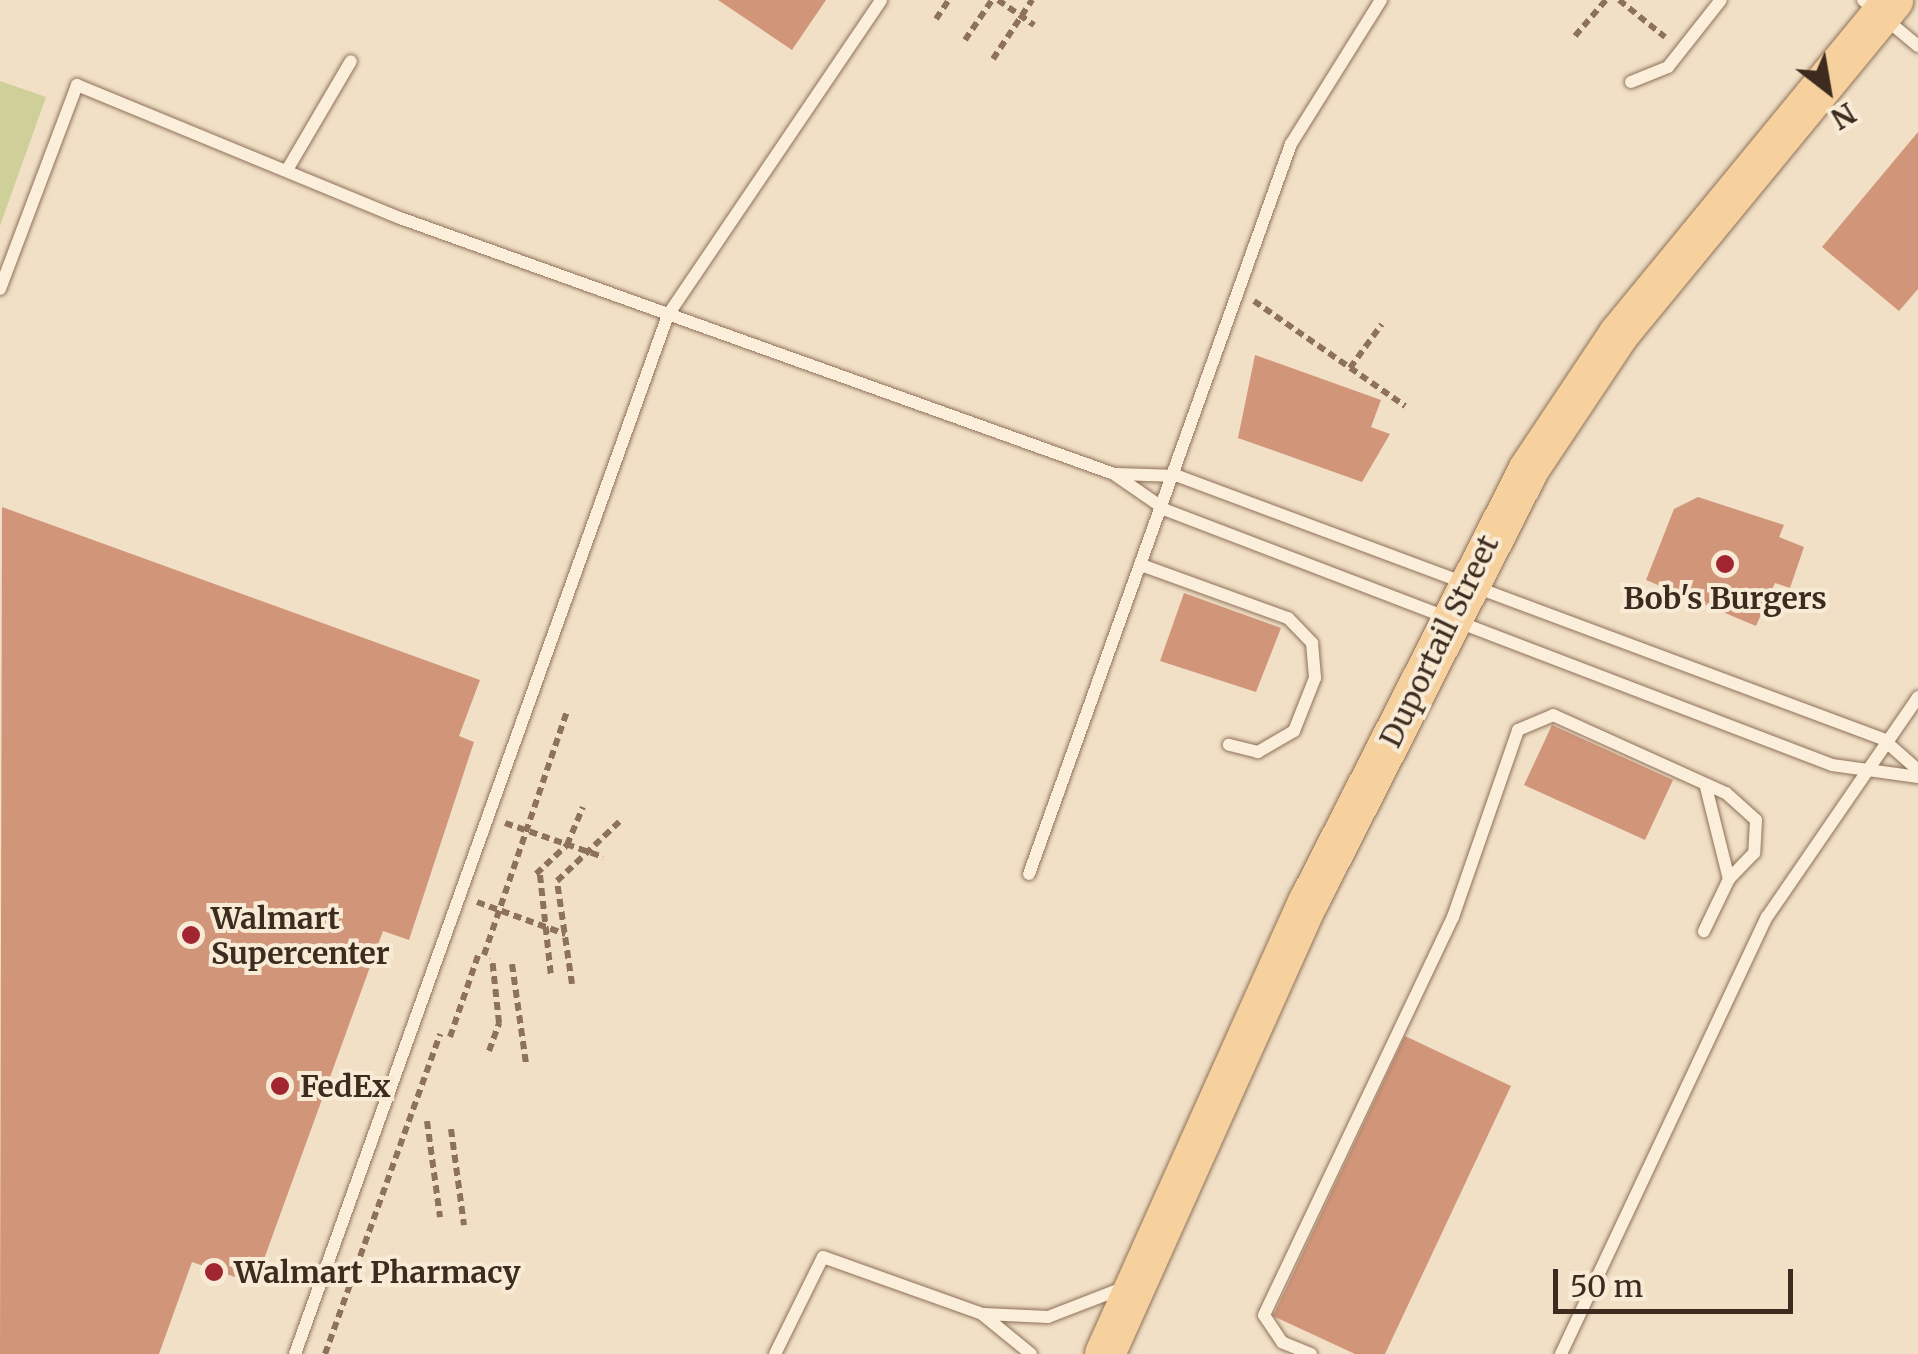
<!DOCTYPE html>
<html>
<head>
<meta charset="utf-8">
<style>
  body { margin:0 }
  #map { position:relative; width:1918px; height:1354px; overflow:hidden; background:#f1e0c6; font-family:Merriweather,serif }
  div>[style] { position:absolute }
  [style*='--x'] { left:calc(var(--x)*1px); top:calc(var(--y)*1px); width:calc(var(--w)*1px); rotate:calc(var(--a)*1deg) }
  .green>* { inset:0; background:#cfd099 }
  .building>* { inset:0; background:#d1967a }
  .path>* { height:6px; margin-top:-3px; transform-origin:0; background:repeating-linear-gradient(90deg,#8e715a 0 8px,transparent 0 13px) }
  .roads { filter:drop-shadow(0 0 2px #8e715a) drop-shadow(0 0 2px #8e715a) }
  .lane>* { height:12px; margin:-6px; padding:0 6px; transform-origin:6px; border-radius:6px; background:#fbeeda }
  .primary>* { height:40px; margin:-20px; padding:0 20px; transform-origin:20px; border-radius:20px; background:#f6d19d }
  .dots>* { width:28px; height:28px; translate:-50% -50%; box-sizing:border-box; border:5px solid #f8ebd6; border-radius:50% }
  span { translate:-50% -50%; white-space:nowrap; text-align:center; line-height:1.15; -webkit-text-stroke:8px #f8ebd6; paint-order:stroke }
  .poi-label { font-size:30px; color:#3d2b1f; font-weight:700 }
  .left { translate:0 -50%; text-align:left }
  .street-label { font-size:30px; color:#3d2b1f }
  .north { position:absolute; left:1778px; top:40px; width:100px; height:100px; -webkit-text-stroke:8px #f8ebd6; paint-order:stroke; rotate:149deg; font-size:28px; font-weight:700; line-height:40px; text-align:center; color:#3d2b1f }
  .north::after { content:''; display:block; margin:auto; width:35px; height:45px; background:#3d2b1f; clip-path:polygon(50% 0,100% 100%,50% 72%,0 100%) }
  .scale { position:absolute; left:1553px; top:1269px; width:240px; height:45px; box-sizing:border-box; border:5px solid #3d2b1f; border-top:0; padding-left:12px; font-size:30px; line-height:35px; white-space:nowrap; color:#3d2b1f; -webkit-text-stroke:8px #f8ebd6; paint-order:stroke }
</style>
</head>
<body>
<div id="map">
  <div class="green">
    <i style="clip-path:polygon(0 81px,46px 97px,0 226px)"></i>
  </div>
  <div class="building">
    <i style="clip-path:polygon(718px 0,826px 0,792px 50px)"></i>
    <i style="clip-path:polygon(1918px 132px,1918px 289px,1899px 311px,1822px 247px)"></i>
    <i style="clip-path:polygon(1255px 355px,1381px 400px,1371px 427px,1390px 434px,1362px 482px,1238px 438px)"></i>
    <i style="clip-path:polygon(1698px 497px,1784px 525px,1779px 537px,1804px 547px,1790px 588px,1775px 583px,1756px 626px,1646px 580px,1674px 509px)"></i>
    <i style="clip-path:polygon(2px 507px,480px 680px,459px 736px,474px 742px,409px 940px,383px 931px,255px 1284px,192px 1262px,159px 1354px,0 1354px)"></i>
    <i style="clip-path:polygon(1184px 593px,1281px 628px,1256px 692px,1160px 661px)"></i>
    <i style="clip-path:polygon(1552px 725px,1673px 780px,1645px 840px,1524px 785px)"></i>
    <i style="clip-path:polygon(1405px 1036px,1511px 1086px,1385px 1354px,1355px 1354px,1273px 1316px)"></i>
  </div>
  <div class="path">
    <i style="--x:998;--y:0;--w:44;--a:34.8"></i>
    <i style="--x:1619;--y:0;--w:59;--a:38.8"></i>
    <i style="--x:936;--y:19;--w:23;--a:-56"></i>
    <i style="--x:1575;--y:36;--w:48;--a:-49.3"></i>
    <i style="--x:965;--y:40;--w:48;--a:-56"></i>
    <i style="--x:993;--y:59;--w:71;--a:-56.5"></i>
    <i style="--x:1254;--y:301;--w:184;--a:34.8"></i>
    <i style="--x:1350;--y:368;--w:54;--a:-54"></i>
    <i style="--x:505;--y:823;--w:104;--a:19.1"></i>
    <i style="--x:536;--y:874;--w:42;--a:-43.1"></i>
    <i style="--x:567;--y:845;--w:41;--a:-67.2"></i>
    <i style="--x:540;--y:875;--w:103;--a:83.8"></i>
    <i style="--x:477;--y:902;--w:94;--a:20"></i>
    <i style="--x:484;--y:955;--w:258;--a:-71.2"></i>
    <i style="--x:512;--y:964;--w:100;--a:82"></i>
    <i style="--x:572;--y:984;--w:104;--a:-98.3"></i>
    <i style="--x:557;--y:881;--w:88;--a:-43.6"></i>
    <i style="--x:450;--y:1037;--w:89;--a:-71"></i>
    <i style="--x:489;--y:1051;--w:30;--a:-70"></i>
    <i style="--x:499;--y:1023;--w:65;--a:-96.1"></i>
    <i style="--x:427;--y:1121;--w:97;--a:82.3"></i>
    <i style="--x:451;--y:1129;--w:97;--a:82.3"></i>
    <i style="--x:325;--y:1354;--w:340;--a:-70.2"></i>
  </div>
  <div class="roads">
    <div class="lane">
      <i style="--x:1863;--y:0;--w:72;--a:39.9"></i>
      <i style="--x:1631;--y:82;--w:40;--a:-22"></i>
      <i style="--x:1668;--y:67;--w:85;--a:-51.7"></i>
      <i style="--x:287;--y:170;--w:126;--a:-59.6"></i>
      <i style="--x:0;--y:289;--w:218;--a:-69.3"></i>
      <i style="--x:77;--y:85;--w:349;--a:22.4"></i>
      <i style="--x:400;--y:218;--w:759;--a:19.72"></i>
      <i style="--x:1114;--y:474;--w:63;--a:34.7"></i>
      <i style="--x:1166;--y:510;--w:713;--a:20.95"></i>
      <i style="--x:1832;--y:765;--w:87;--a:7.9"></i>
      <i style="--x:1117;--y:474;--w:61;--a:1.9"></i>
      <i style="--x:1178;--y:476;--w:752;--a:20.46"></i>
      <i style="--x:1883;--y:739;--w:47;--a:41.5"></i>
      <i style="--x:1144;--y:566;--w:153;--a:19.9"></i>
      <i style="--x:1288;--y:618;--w:35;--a:46"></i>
      <i style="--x:1312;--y:643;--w:35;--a:85"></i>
      <i style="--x:1315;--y:678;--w:57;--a:111.6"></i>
      <i style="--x:1294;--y:731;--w:42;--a:149.7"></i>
      <i style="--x:1258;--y:752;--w:30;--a:-166"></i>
      <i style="--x:1706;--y:787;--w:95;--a:76"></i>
      <i style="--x:1029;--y:874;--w:776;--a:-70.26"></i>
      <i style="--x:1291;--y:144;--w:170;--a:-58"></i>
      <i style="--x:984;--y:1314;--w:64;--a:2.7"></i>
      <i style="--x:1048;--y:1317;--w:80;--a:-21.1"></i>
      <i style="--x:295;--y:1354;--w:1104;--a:-70.25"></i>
      <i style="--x:668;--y:315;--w:380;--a:-55.9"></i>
      <i style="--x:775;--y:1354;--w:108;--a:-63.7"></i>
      <i style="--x:823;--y:1257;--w:169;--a:19.7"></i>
      <i style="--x:982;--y:1314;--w:63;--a:39.2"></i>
      <i style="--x:1311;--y:1354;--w:31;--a:-158"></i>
      <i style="--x:1282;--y:1342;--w:32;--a:-124"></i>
      <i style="--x:1264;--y:1315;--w:441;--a:-64.6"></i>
      <i style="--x:1453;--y:917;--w:198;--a:-70.8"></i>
      <i style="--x:1518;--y:730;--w:38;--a:-23"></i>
      <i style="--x:1553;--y:715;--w:190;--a:24.3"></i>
      <i style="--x:1726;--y:793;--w:40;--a:42"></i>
      <i style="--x:1756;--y:820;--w:33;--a:93"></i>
      <i style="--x:1754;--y:853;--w:36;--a:134"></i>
      <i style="--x:1729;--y:879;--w:58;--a:115.7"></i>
      <i style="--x:1561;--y:1354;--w:483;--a:-64.8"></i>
      <i style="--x:1767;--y:917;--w:267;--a:-55.5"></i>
    </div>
    <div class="primary">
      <i style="--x:1105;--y:1354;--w:497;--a:-65.8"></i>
      <i style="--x:1309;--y:901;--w:485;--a:-63"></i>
      <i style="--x:1529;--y:469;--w:162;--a:-56.3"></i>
      <i style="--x:1619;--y:334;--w:432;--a:-50.6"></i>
    </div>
  </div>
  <div class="dots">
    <i style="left:1725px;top:564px;background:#a12632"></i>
    <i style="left:191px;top:935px;background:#a12632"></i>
    <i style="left:280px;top:1086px;background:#a12632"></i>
    <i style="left:214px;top:1272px;background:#a12632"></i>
  </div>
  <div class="poi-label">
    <span style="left:1725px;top:598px">Bob's Burgers</span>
    <span class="left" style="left:211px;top:935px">Walmart<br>Supercenter</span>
    <span class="left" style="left:300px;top:1086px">FedEx</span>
    <span class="left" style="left:234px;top:1272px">Walmart Pharmacy</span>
  </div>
  <div class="street-label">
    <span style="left:1439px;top:641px;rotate:-64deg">Duportail Street</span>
  </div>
  <div class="north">N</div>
  <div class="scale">50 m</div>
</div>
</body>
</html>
